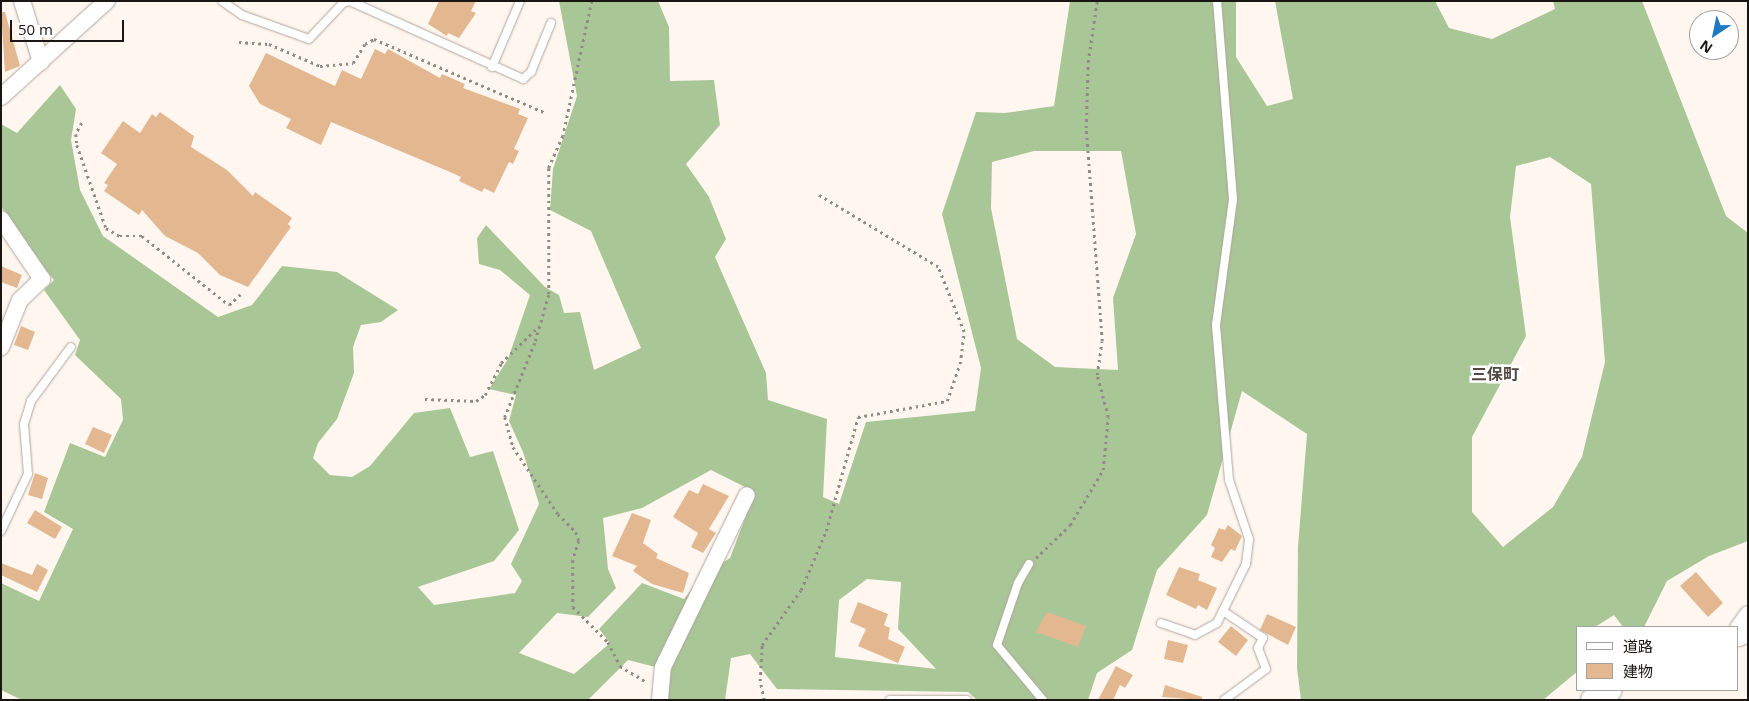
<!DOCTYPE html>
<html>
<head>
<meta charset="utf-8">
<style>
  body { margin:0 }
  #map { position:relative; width:1749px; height:701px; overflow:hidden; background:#fff6ef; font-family:"Open Sans","Noto Sans JP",sans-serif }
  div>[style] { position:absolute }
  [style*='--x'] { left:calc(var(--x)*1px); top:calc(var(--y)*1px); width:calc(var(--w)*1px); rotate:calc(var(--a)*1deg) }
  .forest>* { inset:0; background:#a9c697 }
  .building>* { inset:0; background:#e3b891 }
  .path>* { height:2.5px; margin-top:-1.25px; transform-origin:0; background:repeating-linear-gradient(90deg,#918b86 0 2.5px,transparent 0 6.5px) }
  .roads { filter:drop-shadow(0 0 1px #b0a69e) drop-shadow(0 0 1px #b0a69e) }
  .lane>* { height:8px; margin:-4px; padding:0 4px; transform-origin:4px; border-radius:4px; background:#fff }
  .street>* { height:16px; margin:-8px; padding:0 8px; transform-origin:8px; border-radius:8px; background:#fff }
  .secondary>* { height:22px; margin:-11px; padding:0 11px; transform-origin:11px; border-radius:11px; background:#fff }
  span { translate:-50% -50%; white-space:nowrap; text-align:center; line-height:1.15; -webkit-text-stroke:5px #fff; paint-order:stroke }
  .neighbourhood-label { font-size:16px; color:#524943; font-weight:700 }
  .frame { position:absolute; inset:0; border:2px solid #1a1613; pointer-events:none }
  .legend { position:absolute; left:1576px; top:626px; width:162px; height:65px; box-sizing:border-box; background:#fff; border:1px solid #a3a2a1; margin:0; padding:6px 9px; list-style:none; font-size:15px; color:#1a1613 }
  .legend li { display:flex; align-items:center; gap:10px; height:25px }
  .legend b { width:25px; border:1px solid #a3a2a1 }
  .north { position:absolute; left:1689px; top:10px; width:50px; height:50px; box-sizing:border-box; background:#fff; border:1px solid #a3a2a1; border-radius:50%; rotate:214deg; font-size:14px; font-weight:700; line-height:20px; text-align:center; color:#1a1613 }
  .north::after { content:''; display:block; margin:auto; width:18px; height:22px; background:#1c78c5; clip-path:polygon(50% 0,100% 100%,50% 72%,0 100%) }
  .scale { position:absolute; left:10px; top:20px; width:114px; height:22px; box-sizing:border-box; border:2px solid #1a1613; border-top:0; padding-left:6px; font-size:15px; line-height:18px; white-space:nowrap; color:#1a1613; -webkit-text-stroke:4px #fff; paint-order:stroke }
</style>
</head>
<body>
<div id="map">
  <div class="forest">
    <i style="clip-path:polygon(evenodd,559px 1px,658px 1px,669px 27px,670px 81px,714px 80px,720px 125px,686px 164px,709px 197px,726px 239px,715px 257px,766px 373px,768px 400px,827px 419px,823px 497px,839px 504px,866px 422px,975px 411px,981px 368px,942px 214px,976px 112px,1005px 113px,1054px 106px,1070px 1px,1236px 1px,1236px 57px,1267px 106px,1293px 99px,1275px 1px,1435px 1px,1449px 28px,1492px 39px,1555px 9px,1553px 1px,1642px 1px,1726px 216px,1748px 233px,1748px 541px,1709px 556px,1667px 581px,1644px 627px,1623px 627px,1614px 615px,1595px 627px,1578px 627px,1578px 671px,1543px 700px,1301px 700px,1297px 668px,1298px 547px,1307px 434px,1242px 391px,1207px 515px,1157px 570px,1132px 650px,1097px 673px,1088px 700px,977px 700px,968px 692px,777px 689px,750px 654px,731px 658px,725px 700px,664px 700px,667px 670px,628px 660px,588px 700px,22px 700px,1px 690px,1px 583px,39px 601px,73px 529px,44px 512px,70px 443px,105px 457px,123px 420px,121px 399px,75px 355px,80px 340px,44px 290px,54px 280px,14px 231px,11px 218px,1px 207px,1px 124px,17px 133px,60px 85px,76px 109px,71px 140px,80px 190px,103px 236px,218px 317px,252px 305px,282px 266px,337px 272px,398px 310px,381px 322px,361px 325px,353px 347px,354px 373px,337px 419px,318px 443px,313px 458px,330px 475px,352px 477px,370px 466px,414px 413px,450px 408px,470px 457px,493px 451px,519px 530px,494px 561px,418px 587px,434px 605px,515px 593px,522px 581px,511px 564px,539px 504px,523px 452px,509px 421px,516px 395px,489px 389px,508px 359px,530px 295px,500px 270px,479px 264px,477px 238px,486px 225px,545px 287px,559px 295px,564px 313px,580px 312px,594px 370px,641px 348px,591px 231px,550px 210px,553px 169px,577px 96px,559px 1px,1034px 151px,1121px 151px,1136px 234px,1113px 298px,1118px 370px,1055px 367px,1017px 339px,991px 208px,992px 162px,1034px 151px,559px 1px,1550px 157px,1591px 184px,1605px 362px,1582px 457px,1553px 507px,1503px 547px,1472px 512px,1472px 437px,1526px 336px,1510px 217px,1516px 166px,1550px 157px,559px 1px,711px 470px,755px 492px,730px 558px,701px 577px,684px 599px,642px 583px,599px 629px,610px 643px,574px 674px,519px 653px,557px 613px,588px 617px,616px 588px,608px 569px,603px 518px,642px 508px,711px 470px,559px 1px,867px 579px,901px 582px,898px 629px,936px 669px,835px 657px,839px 600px,867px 579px)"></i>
  </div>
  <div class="building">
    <i style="clip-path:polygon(439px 1px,476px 1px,471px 11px,476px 13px,459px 38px,448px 33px,447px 36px,428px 24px)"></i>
    <i style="clip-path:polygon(1px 12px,5px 12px,20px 66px,5px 72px)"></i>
    <i style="clip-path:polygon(375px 49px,385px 54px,388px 49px,440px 78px,442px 74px,465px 84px,463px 88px,520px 109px,518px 114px,528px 118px,514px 149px,519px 151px,513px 164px,509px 162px,494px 193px,484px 188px,482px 192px,459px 181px,461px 177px,450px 172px,331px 122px,321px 145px,286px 128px,291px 119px,260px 104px,249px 86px,266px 53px,335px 86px,342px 70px,361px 79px)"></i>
    <i style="clip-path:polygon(160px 112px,194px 136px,191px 147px,227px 170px,253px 196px,255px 192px,292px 218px,288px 224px,291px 227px,248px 287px,220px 275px,198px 253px,165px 236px,142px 210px,139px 215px,104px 191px,108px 185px,104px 183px,117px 164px,101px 153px,123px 121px,140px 133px,152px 114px,156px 117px)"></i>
    <i style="clip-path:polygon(1px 266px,22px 275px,17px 288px,1px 282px)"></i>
    <i style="clip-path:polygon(21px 326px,35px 332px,28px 350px,14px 345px)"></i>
    <i style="clip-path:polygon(93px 427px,112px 435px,104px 453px,85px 444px)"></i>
    <i style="clip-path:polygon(35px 473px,48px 478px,42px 499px,28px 495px)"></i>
    <i style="clip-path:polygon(703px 484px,729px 496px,709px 529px,716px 533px,703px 553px,691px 547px,698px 533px,673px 517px,689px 490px,698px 494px)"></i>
    <i style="clip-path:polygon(35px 510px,62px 527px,55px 539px,27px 523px)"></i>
    <i style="clip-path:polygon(632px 513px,651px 520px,643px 543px,658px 554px,656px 558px,689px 573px,683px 593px,652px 584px,633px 571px,637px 566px,612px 556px)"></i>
    <i style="clip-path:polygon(1228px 525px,1242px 536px,1235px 551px,1231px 549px,1222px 562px,1211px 557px,1215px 548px,1211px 545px,1219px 528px,1225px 530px)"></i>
    <i style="clip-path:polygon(1px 563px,32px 575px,37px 564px,48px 570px,37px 592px,1px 575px)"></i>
    <i style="clip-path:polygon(1179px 567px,1200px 574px,1198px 580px,1217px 588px,1207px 610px,1198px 605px,1196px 609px,1166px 595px)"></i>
    <i style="clip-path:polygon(1696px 572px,1723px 603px,1708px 617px,1680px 586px)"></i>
    <i style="clip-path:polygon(858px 602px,888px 614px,884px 625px,890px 628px,888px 639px,905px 647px,898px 663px,858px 646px,866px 629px,850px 622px)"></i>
    <i style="clip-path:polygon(1047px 612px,1086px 626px,1078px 647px,1036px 632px)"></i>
    <i style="clip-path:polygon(1267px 614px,1296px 627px,1288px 645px,1260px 630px)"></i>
    <i style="clip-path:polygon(1231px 626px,1248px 640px,1236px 656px,1218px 642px)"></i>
    <i style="clip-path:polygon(1168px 640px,1188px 645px,1183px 663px,1164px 659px)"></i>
    <i style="clip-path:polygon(1116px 666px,1133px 675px,1125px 688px,1120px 685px,1113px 700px,1098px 700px)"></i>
    <i style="clip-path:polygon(1165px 685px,1202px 697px,1202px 700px,1162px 697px)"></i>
  </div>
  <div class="path">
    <i style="--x:592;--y:1;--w:138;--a:102.1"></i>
    <i style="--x:563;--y:136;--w:35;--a:114"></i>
    <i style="--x:549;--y:168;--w:127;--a:90"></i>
    <i style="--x:549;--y:295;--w:50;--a:106.3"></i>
    <i style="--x:535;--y:343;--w:80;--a:112.1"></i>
    <i style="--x:505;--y:417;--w:31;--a:75"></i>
    <i style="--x:513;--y:447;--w:81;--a:56.1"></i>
    <i style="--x:558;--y:514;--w:25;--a:45"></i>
    <i style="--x:576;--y:532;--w:9;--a:72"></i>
    <i style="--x:579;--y:541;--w:20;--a:108"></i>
    <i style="--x:573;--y:560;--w:47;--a:90"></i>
    <i style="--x:573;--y:607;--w:49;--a:45"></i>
    <i style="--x:608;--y:642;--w:27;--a:63"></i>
    <i style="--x:620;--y:666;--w:31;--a:31"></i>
    <i style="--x:239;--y:42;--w:30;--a:4"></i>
    <i style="--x:269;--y:44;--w:56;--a:23.3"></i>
    <i style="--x:320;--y:66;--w:33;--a:-5"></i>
    <i style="--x:353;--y:63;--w:22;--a:-58"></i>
    <i style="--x:365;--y:44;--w:10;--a:-29"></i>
    <i style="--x:374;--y:39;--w:187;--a:23.3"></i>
    <i style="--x:82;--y:123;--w:13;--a:119"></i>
    <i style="--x:76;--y:134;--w:11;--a:85"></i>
    <i style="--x:77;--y:145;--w:88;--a:70.7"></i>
    <i style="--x:106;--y:228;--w:16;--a:30"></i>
    <i style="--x:120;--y:236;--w:22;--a:0"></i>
    <i style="--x:142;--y:236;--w:111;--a:38.4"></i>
    <i style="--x:229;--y:305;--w:18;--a:-43"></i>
    <i style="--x:425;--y:399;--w:51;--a:2.2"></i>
    <i style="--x:476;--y:401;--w:11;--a:-34"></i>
    <i style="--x:485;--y:395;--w:36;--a:-63"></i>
    <i style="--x:501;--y:363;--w:53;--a:-44.2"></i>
    <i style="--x:1036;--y:558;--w:47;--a:-44.1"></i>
    <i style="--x:1070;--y:525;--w:64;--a:-59"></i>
    <i style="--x:1103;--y:470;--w:53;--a:-84.6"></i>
    <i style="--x:1108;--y:417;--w:43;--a:-104.7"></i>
    <i style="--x:1097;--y:375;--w:34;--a:-82"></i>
    <i style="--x:1102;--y:341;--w:214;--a:-94.3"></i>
    <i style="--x:1086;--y:128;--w:66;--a:-88.3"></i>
    <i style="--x:1088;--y:62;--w:62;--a:-81.6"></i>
    <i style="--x:764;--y:700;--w:19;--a:-102"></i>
    <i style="--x:760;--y:681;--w:36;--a:-87"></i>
    <i style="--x:762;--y:645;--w:67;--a:-54.7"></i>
    <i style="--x:801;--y:590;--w:64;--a:-67"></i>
    <i style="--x:826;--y:531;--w:118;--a:-74.3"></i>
    <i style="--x:858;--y:417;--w:90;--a:-10.2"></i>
    <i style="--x:947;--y:401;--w:39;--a:-71"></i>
    <i style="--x:960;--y:364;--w:32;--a:-83"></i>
    <i style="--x:964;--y:332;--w:70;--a:-111.8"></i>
    <i style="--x:938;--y:267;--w:141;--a:-148.9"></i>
  </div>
  <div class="roads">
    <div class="lane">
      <i style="--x:222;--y:1;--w:24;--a:35"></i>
      <i style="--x:242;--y:15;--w:71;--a:19.7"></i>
      <i style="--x:309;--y:39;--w:51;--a:-46.6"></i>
      <i style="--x:344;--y:2;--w:8;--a:-7"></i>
      <i style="--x:352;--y:2;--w:188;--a:24.2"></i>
      <i style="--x:523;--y:79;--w:11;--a:-41"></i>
      <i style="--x:531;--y:72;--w:53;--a:-67.8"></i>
      <i style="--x:492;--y:67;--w:72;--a:-67"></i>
      <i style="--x:1;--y:531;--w:63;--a:-64.7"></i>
      <i style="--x:28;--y:474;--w:50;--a:-94.6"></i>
      <i style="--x:24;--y:424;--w:24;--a:-73"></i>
      <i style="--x:31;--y:401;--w:67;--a:-53.5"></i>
      <i style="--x:1029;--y:564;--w:22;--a:120"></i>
      <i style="--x:1018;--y:583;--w:65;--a:108.7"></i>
      <i style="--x:997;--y:645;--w:72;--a:50.1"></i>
      <i style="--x:1223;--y:611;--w:48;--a:34"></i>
      <i style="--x:1263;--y:638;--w:11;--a:117"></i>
      <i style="--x:1258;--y:648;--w:22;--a:69"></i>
      <i style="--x:1266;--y:669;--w:52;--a:143.6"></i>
      <i style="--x:1161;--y:623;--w:36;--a:19"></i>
      <i style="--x:1195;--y:635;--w:25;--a:-29"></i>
      <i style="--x:1217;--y:623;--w:66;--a:-63.8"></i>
      <i style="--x:1246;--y:564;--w:25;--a:-83"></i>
      <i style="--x:1249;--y:539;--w:62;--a:-108.7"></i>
      <i style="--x:1229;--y:480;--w:156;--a:-94.8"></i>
      <i style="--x:1216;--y:325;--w:127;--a:-82.3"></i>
      <i style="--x:1233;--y:199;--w:199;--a:-94.6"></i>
      <i style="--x:890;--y:700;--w:77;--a:0"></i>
    </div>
    <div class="street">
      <i style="--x:22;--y:1;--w:64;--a:72.7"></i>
      <i style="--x:1;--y:97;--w:143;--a:-42.2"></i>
      <i style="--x:1;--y:219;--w:73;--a:55.7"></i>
      <i style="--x:42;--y:279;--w:30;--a:136"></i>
      <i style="--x:20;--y:300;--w:51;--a:112"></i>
      <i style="--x:1738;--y:628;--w:17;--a:-54"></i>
      <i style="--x:660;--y:700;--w:33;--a:-85"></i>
      <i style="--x:663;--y:667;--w:191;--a:-64"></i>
    </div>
    <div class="secondary">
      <i style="--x:1738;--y:635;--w:11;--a:-22"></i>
      <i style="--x:1592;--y:700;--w:21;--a:-28"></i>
    </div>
  </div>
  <div class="neighbourhood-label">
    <span style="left:1495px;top:374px">三保町</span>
  </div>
  <div class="frame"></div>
  <ul class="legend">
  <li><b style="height:6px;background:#fff"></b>道路</li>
  <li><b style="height:14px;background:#e3b891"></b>建物</li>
  </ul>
  <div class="north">N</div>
  <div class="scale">50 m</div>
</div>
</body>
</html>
